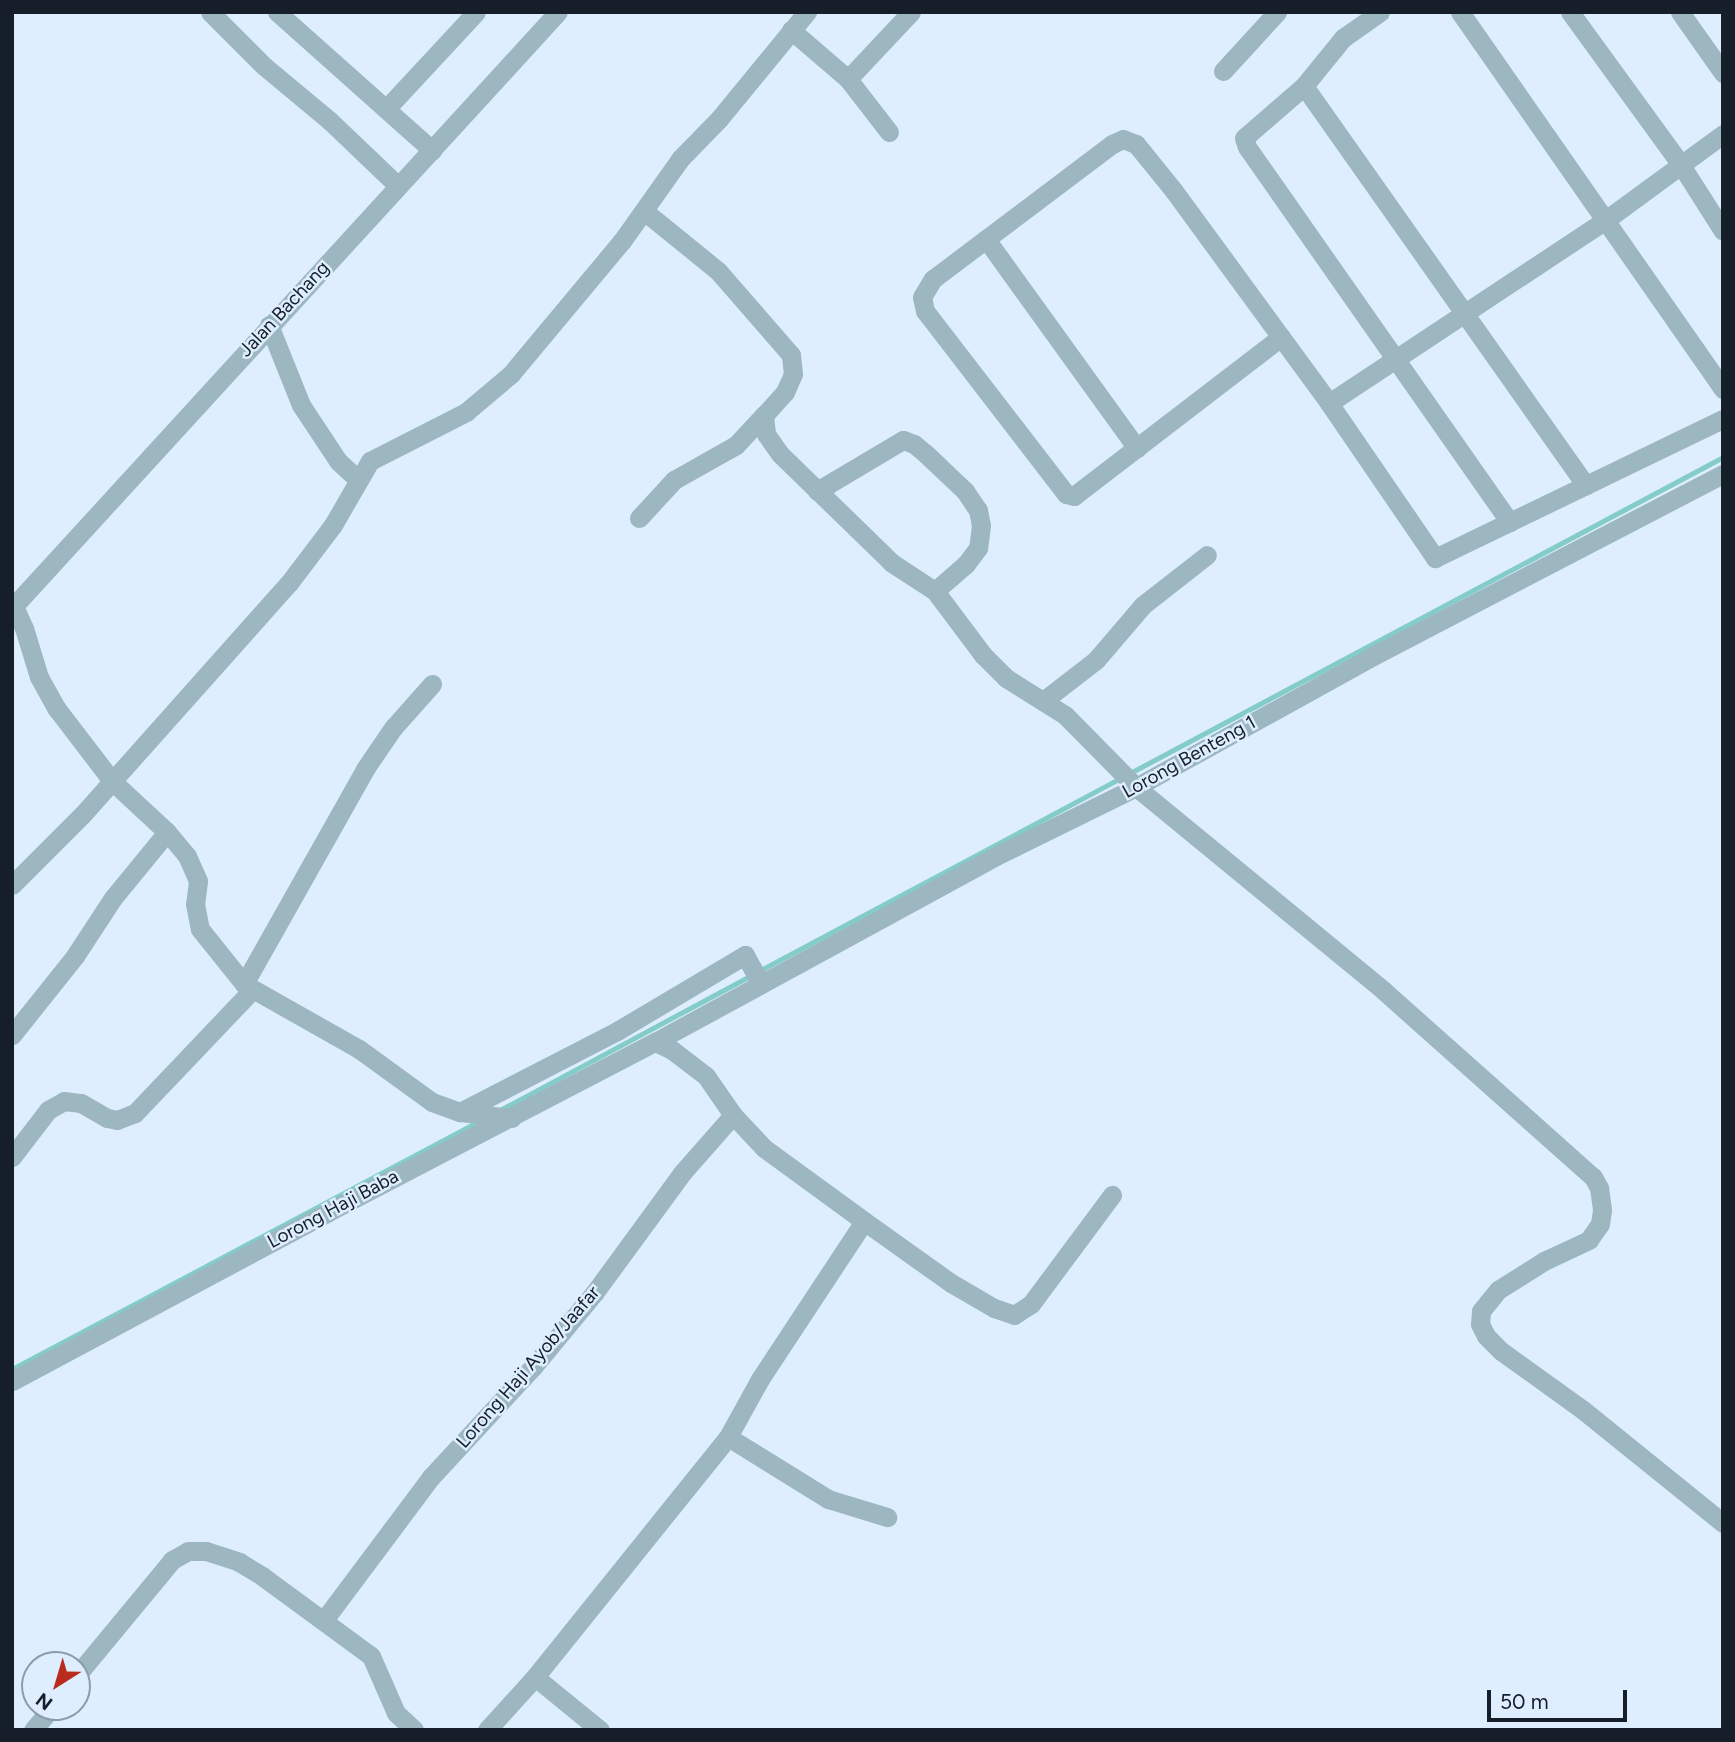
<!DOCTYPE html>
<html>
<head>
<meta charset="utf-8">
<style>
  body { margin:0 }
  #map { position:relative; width:1735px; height:1742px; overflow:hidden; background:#deeefe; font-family:Figtree,sans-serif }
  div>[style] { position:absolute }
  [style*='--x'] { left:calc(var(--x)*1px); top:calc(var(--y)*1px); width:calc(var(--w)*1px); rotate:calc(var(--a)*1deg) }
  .stream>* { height:5px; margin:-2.5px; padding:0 2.5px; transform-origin:2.5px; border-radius:2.5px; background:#83ccc7 }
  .minor>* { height:19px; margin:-9.5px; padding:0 9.5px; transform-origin:9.5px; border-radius:9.5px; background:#9cb7c0 }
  span { translate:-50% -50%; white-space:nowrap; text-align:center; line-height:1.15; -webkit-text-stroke:5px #deeefe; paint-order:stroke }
  .street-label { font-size:19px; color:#161f29 }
  .frame { position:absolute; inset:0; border:14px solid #161f29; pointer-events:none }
  .north { position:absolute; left:21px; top:1651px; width:70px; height:70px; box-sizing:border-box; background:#deeefe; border:2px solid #8e9ba9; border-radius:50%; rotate:217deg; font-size:19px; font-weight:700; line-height:28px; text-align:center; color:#161f29 }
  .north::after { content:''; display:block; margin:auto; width:24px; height:32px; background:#b92b1c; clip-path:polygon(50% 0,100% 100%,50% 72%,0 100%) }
  .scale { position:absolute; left:1487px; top:1690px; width:140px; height:32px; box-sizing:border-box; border:4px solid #161f29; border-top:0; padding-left:9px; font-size:21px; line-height:24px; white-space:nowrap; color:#161f29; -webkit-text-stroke:5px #deeefe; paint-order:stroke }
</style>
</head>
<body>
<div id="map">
  <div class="stream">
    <i style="--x:1130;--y:773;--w:672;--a:-28.05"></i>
    <i style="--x:759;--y:971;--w:410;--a:-28.1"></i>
    <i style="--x:500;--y:1110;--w:284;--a:-28.2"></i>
    <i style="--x:12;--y:1369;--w:529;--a:-27.97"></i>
  </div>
  <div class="minor">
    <i style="--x:210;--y:12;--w:76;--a:45"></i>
    <i style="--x:264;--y:66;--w:86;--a:39.8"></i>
    <i style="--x:330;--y:121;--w:94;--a:43.7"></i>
    <i style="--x:277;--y:12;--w:208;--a:41.7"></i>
    <i style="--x:1380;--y:12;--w:45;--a:144.9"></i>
    <i style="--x:1343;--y:38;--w:62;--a:129.1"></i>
    <i style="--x:1304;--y:86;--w:79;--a:139.1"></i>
    <i style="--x:1244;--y:138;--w:9;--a:72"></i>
    <i style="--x:1247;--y:147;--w:458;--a:55"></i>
    <i style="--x:1460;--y:12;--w:460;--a:55.1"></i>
    <i style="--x:1570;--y:12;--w:189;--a:54"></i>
    <i style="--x:1681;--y:165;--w:78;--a:57.5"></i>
    <i style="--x:1680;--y:12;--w:75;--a:54.8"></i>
    <i style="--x:791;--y:30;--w:75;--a:40.7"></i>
    <i style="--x:848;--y:79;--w:67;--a:52.3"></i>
    <i style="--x:1223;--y:71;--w:80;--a:-47.5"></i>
    <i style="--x:848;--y:79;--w:92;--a:-46.8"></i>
    <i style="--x:1304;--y:86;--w:489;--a:54.8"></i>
    <i style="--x:386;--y:109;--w:132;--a:-47.1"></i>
    <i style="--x:644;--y:211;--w:95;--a:39"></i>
    <i style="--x:718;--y:271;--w:111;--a:49"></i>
    <i style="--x:791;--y:355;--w:19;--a:84"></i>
    <i style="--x:793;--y:374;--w:20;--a:114"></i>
    <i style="--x:785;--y:392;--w:31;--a:132"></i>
    <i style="--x:764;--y:415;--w:19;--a:84"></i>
    <i style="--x:766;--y:434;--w:24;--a:55"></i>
    <i style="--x:780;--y:454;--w:156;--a:44.2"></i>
    <i style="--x:892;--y:563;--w:51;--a:33.1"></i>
    <i style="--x:935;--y:591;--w:80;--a:53.1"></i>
    <i style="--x:983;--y:655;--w:33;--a:45"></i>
    <i style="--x:1006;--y:678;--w:70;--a:32.1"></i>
    <i style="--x:1065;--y:715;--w:101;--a:45.4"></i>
    <i style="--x:1136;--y:787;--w:321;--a:39.4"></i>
    <i style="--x:1384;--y:991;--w:280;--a:41.7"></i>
    <i style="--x:1593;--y:1177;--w:13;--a:61"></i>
    <i style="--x:1599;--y:1188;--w:22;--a:82"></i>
    <i style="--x:1602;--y:1210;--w:14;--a:98"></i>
    <i style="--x:1600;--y:1224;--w:19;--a:125"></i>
    <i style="--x:1589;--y:1240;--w:50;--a:155"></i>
    <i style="--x:1544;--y:1261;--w:54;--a:147.8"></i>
    <i style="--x:1498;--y:1290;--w:27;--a:129"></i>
    <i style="--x:1481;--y:1311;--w:13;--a:94"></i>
    <i style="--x:1480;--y:1324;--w:13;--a:63"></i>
    <i style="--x:1486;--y:1336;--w:21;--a:45"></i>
    <i style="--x:1501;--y:1351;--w:101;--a:35.7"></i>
    <i style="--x:1583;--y:1410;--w:180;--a:38.9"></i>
    <i style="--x:986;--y:239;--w:258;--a:54.2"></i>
    <i style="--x:269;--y:325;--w:86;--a:68.2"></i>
    <i style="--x:301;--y:405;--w:67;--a:56.5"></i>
    <i style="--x:338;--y:461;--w:26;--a:43"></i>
    <i style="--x:1281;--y:337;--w:261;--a:142.5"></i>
    <i style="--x:1074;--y:496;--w:8;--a:-166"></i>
    <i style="--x:1066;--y:494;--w:231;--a:-127.6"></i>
    <i style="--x:925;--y:311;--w:14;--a:-102"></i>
    <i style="--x:922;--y:297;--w:21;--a:-59"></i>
    <i style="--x:933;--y:279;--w:224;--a:-37"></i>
    <i style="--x:1112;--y:144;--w:12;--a:-24"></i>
    <i style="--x:1123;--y:139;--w:14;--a:21"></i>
    <i style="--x:1136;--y:144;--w:60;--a:51"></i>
    <i style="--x:1174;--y:191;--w:263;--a:53.8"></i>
    <i style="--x:1329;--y:403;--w:188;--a:55.6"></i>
    <i style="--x:1435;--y:558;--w:320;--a:-25.8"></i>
    <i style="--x:1329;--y:403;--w:333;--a:-33.5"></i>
    <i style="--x:1607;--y:219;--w:144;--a:-36.2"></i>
    <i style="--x:817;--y:491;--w:100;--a:-30.7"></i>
    <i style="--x:903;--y:440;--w:12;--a:20"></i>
    <i style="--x:914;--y:444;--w:16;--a:40"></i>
    <i style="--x:926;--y:454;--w:54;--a:43.5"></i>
    <i style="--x:965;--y:491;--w:23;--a:56"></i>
    <i style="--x:978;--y:510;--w:15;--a:79"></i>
    <i style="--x:981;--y:525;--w:23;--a:97"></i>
    <i style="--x:978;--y:548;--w:20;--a:127"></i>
    <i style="--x:966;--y:564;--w:41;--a:138.9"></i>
    <i style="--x:639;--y:518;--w:52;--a:-47.4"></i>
    <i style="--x:674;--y:480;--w:71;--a:-29.4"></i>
    <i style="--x:736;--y:445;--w:41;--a:-47"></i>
    <i style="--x:14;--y:606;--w:24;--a:66"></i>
    <i style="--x:24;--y:628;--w:51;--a:73"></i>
    <i style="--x:39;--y:677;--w:37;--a:61"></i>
    <i style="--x:57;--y:709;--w:91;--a:52.6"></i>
    <i style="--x:112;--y:781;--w:75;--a:42.8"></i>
    <i style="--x:167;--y:832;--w:31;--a:50"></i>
    <i style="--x:187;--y:856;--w:27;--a:66"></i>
    <i style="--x:198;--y:881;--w:23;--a:97"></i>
    <i style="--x:195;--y:904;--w:25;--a:79"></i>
    <i style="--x:200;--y:929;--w:70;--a:51.3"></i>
    <i style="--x:244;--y:984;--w:132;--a:29.5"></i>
    <i style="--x:359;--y:1049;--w:90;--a:36"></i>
    <i style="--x:432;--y:1102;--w:30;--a:20"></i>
    <i style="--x:460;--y:1112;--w:52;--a:6.6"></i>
    <i style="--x:12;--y:608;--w:808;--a:-47.51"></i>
    <i style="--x:1043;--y:701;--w:67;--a:-37.7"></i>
    <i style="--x:1096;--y:660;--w:72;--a:-49.5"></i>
    <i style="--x:1143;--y:605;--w:81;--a:-38"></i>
    <i style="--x:12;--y:885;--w:100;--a:-45"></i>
    <i style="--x:83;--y:814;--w:310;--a:-48.3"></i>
    <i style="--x:289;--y:583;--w:73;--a:-52.8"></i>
    <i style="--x:333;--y:525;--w:74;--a:-60"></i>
    <i style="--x:370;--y:461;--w:108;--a:-27"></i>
    <i style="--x:466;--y:412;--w:59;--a:-40.2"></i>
    <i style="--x:511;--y:374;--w:173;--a:-50.2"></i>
    <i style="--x:622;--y:241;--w:100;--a:-54.7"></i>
    <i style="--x:680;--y:159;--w:56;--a:-45.7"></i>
    <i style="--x:719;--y:119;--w:139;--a:-50.6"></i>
    <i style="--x:244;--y:984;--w:247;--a:-60.6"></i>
    <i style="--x:365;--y:769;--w:50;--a:-55.7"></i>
    <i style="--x:393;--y:728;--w:59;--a:-48.4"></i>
    <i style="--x:12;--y:1035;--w:101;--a:-51.4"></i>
    <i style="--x:75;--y:956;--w:69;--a:-56.8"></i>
    <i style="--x:113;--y:898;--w:85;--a:-50.7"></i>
    <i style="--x:460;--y:1112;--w:177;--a:-27.3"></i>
    <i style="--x:617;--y:1031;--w:149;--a:-30.7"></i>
    <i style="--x:745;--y:955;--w:33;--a:61"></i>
    <i style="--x:12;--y:1157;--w:59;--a:-52.5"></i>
    <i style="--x:48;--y:1110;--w:18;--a:-29"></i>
    <i style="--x:64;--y:1101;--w:17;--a:7"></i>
    <i style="--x:81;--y:1103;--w:30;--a:30"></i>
    <i style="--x:107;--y:1118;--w:10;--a:11"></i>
    <i style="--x:117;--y:1120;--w:19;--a:-21"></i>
    <i style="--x:135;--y:1113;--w:170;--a:-46.4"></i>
    <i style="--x:864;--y:1221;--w:107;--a:35.5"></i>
    <i style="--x:951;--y:1283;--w:50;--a:30.2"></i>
    <i style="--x:994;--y:1308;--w:21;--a:19"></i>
    <i style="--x:1014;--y:1315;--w:20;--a:-33"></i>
    <i style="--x:1031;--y:1304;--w:136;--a:-53.4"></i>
    <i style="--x:12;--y:1381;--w:358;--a:-28.1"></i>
    <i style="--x:328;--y:1212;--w:369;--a:-27.5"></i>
    <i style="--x:655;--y:1042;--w:395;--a:-28.6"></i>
    <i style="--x:1002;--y:853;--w:149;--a:-26.2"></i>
    <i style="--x:1136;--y:787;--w:271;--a:-28.9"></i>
    <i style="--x:1373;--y:656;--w:394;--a:-27.5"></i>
    <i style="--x:728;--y:1437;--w:118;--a:31.8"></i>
    <i style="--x:828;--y:1499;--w:62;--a:17"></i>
    <i style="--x:324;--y:1620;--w:179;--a:-53.2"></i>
    <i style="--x:431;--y:1477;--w:150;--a:-47.2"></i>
    <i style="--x:533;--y:1367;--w:97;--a:-50.4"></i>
    <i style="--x:595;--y:1292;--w:147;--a:-53.8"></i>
    <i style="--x:682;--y:1173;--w:77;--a:-48.7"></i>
    <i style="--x:77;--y:1675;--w:149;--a:-50.4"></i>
    <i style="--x:172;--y:1560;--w:18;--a:-29"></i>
    <i style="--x:188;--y:1551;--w:18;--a:0"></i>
    <i style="--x:206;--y:1551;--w:35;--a:18"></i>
    <i style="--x:239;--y:1562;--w:27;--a:31"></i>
    <i style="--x:262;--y:1576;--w:135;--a:36.3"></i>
    <i style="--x:371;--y:1656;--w:62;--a:66.3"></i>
    <i style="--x:396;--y:1713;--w:25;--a:43"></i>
    <i style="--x:535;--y:1677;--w:84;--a:39.2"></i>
    <i style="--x:33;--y:1730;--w:30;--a:-50"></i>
    <i style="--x:487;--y:1730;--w:72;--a:-47.8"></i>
    <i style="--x:535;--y:1677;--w:308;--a:-51.2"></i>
    <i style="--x:728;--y:1437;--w:66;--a:-61.1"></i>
    <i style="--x:760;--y:1379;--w:189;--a:-56.6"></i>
    <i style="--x:864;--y:1221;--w:124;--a:-143.9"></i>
    <i style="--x:764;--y:1148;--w:45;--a:-133.2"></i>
    <i style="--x:733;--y:1115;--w:47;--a:-124.7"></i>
    <i style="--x:706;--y:1076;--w:43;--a:-142.6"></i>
    <i style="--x:672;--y:1050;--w:19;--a:-155"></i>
  </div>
  <div class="street-label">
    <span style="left:284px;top:309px;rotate:-47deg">Jalan Bachang</span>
    <span style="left:1189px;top:757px;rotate:-29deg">Lorong Benteng 1</span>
    <span style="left:333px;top:1209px;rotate:-28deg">Lorong Haji Baba</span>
    <span style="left:528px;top:1367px;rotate:-49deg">Lorong Haji Ayob/Jaafar</span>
  </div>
  <div class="frame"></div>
  <div class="north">N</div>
  <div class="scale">50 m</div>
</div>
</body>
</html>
